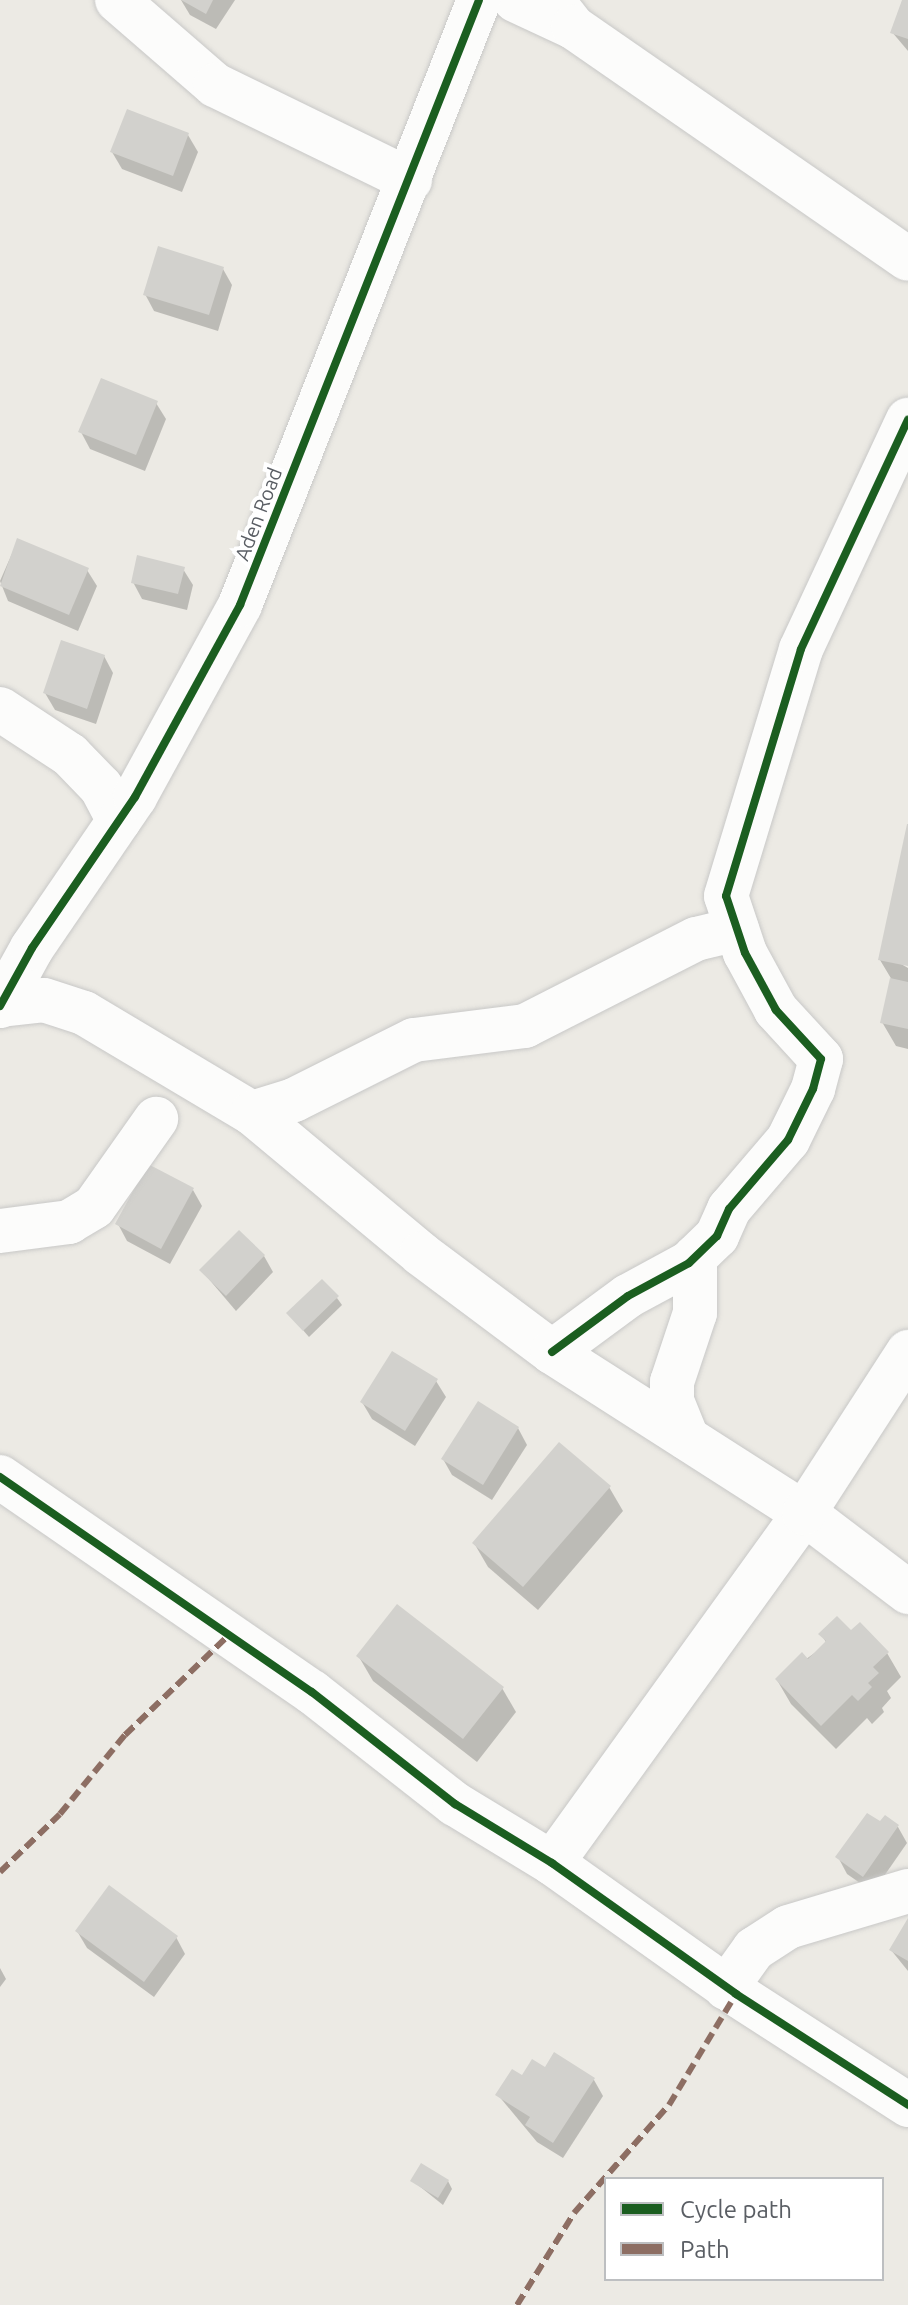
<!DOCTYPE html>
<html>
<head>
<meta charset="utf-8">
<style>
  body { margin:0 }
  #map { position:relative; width:908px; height:2305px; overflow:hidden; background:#eceae4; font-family:Ubuntu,sans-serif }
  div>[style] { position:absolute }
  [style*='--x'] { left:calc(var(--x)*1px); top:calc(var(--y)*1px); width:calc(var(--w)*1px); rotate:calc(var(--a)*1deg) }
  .shadow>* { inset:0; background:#0003 }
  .building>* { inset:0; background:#d2d1cd }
  .roads { filter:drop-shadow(0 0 2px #c8c8c7) drop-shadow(0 0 2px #c8c8c7) }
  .minor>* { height:44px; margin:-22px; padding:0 22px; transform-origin:22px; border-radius:22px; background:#fcfcfb }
  .quiet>* { height:6px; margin-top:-3px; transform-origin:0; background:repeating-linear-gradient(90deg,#8d6e63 0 12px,transparent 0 18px) }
  .cycleway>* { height:8px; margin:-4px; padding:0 4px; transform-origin:4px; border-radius:4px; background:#1b5e20 }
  span { translate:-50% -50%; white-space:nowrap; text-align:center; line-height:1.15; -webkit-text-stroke:8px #fff; paint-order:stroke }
  .street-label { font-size:20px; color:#5a5e64 }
  .legend { position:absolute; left:604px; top:2177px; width:280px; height:104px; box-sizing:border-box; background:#fff; border:2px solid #bdbfc1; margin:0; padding:10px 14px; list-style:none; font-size:24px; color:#5a5e64 }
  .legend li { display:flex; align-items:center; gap:16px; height:40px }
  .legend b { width:40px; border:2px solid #bdbfc1 }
</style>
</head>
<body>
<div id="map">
  <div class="shadow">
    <i style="clip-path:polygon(181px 0,235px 0,216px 29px,190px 15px)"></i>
    <i style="clip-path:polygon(904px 0,908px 0,908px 51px,892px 32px)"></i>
    <i style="clip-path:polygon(188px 135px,198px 152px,182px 192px,122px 169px,112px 152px)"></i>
    <i style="clip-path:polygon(223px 269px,232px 285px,218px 331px,154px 311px,145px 294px)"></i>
    <i style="clip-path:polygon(156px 403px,166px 419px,145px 471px,90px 449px,81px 432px)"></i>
    <i style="clip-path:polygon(18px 540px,87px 570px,97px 586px,78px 631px,8px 601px,0 581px)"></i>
    <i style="clip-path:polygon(183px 569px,193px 585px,187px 610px,142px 599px,133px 582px)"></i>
    <i style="clip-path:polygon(104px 656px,113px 673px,96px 724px,55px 710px,45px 693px)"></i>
    <i style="clip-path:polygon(908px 827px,908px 964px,896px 961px,908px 968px,908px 1049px,896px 1046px,882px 1022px,892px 980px,880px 960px)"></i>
    <i style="clip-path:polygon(193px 1190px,202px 1206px,170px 1264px,127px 1241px,118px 1224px)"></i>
    <i style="clip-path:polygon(264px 1256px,273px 1272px,236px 1311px,202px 1271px)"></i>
    <i style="clip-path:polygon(337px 1298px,342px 1305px,309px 1337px,289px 1314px)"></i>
    <i style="clip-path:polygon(436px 1381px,446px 1397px,415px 1446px,372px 1419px,362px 1402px)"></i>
    <i style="clip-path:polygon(518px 1428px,527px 1445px,492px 1500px,452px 1475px,443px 1459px)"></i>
    <i style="clip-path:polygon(609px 1487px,623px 1511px,538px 1610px,488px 1567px,474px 1543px)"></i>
    <i style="clip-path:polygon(851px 1633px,887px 1653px,901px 1677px,887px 1691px,891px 1698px,882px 1708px,884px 1712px,872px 1724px,867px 1718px,836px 1749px,791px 1704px,777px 1680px,827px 1644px,821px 1634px)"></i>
    <i style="clip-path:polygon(359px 1657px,502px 1688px,516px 1712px,477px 1762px,373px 1681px)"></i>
    <i style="clip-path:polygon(880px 1824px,898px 1827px,907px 1843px,873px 1892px,847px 1874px,838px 1857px)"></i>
    <i style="clip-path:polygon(908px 1921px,908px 1971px,891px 1950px)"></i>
    <i style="clip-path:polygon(77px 1931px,176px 1937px,185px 1954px,154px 1997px,87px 1948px)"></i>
    <i style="clip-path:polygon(0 1968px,6px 1979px,0 1987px)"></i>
    <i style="clip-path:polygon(546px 2070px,594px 2080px,603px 2096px,563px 2158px,537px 2142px,498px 2095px)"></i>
    <i style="clip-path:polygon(413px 2181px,448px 2181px,452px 2189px,443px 2205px)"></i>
  </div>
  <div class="building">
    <i style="clip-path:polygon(181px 0,213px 0,206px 14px)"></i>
    <i style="clip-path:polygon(902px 0,908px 0,908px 39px,890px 33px)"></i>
    <i style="clip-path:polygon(127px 109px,189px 133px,173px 176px,110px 152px)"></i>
    <i style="clip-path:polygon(158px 246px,224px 267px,209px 315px,143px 295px)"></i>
    <i style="clip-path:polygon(101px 378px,158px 401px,136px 455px,78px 432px)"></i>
    <i style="clip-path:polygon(17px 538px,89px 568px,69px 615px,0 586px)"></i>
    <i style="clip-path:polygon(137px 555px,185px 567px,178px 594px,131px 583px)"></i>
    <i style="clip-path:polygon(61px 640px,105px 655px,87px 709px,43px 693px)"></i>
    <i style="clip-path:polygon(907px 824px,908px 824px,908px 966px,878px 960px)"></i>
    <i style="clip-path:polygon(890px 978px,908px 982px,908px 1029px,880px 1023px)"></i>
    <i style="clip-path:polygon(148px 1164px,194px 1188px,161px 1249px,115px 1224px)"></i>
    <i style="clip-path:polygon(239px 1230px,265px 1255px,226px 1296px,199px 1270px)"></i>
    <i style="clip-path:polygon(322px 1279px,339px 1296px,303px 1331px,286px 1313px)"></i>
    <i style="clip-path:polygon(392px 1351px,438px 1379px,405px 1431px,360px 1402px)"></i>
    <i style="clip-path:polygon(478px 1401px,519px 1427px,483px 1485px,441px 1459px)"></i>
    <i style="clip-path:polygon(559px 1442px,611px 1486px,523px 1587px,472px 1543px)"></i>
    <i style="clip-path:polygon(397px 1604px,504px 1687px,463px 1739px,356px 1656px)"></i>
    <i style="clip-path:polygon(837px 1616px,851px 1630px,860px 1622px,889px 1652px,873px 1667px,879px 1673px,868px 1683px,872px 1687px,858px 1701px,852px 1695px,821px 1726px,775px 1679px,802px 1652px,808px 1659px,826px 1641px,818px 1634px)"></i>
    <i style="clip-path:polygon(867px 1813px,880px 1821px,885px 1815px,899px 1825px,863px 1877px,835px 1857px)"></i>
    <i style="clip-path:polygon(109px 1885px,178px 1936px,144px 1982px,75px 1931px)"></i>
    <i style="clip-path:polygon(908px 1918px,908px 1961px,889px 1950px)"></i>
    <i style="clip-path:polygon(554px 2052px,595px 2078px,553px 2143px,525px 2125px,530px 2117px,495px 2095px,512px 2069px,522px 2075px,532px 2059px,545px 2067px)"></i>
    <i style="clip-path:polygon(421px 2163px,449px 2180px,438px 2198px,410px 2181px)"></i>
  </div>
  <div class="roads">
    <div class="minor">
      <i style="--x:117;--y:0;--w:130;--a:40.9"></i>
      <i style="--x:215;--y:85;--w:217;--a:26"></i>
      <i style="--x:515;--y:0;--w:64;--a:25"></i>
      <i style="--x:552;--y:0;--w:34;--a:52"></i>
      <i style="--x:573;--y:27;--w:407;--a:34.7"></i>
      <i style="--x:0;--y:709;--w:84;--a:33.3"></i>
      <i style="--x:70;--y:755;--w:45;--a:45.9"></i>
      <i style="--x:101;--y:787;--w:38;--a:62"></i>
      <i style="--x:1;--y:1005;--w:43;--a:-6.6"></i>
      <i style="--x:44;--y:1000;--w:42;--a:18"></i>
      <i style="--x:84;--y:1013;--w:196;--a:30.8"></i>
      <i style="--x:252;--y:1113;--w:220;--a:39.8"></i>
      <i style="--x:421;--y:1254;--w:164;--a:36.8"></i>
      <i style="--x:552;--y:1352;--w:299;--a:32.6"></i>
      <i style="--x:804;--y:1513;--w:131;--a:37.2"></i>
      <i style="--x:0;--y:1006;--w:66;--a:-61.1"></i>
      <i style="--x:32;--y:948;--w:183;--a:-55.7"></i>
      <i style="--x:135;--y:797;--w:219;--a:-61.3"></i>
      <i style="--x:240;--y:605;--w:650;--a:-68.44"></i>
      <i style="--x:252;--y:1113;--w:44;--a:-17.2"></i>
      <i style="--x:294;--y:1100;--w:134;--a:-26.6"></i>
      <i style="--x:414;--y:1040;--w:112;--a:-7.2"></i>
      <i style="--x:525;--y:1026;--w:192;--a:-27"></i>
      <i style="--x:696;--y:939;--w:42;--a:-13.7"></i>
      <i style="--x:0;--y:1231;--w:70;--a:-7.4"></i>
      <i style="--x:69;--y:1222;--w:29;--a:-31"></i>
      <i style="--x:94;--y:1207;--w:108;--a:-54.8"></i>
      <i style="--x:552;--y:1352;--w:94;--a:-36.4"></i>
      <i style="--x:628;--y:1296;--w:69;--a:-28.4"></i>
      <i style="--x:689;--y:1263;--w:39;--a:-44"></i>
      <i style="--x:717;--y:1236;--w:30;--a:-66"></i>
      <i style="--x:729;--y:1209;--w:91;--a:-49.5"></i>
      <i style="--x:788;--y:1140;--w:57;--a:-63.9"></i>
      <i style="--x:813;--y:1089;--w:31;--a:-75"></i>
      <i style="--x:821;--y:1059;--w:67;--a:-132.6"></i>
      <i style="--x:776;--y:1010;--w:65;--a:-118.5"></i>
      <i style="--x:745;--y:953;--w:60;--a:-108.4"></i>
      <i style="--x:726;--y:896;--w:258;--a:-73.1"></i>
      <i style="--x:801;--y:649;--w:253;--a:-65"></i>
      <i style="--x:687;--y:1438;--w:40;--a:-112"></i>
      <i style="--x:672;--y:1401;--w:19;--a:-90"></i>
      <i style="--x:672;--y:1382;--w:73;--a:-71.6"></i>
      <i style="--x:695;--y:1313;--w:56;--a:-90"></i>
      <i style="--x:0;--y:1477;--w:379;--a:34.6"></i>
      <i style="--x:312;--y:1692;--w:182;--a:38.1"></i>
      <i style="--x:455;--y:1804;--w:114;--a:31.3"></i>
      <i style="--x:552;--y:1863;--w:226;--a:35.4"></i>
      <i style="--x:736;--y:1994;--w:205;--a:32.8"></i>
      <i style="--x:552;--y:1863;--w:431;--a:-54.2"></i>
      <i style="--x:804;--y:1513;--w:192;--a:-57.1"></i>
      <i style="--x:726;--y:1988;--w:48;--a:-54.3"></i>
      <i style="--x:754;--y:1949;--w:40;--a:-32.9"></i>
      <i style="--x:788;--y:1927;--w:125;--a:-16.7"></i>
    </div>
  </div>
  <div class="quiet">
    <i style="--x:0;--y:1872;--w:83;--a:-44"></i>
    <i style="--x:60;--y:1814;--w:102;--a:-50.6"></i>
    <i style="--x:125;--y:1735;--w:144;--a:-43.9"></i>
    <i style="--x:517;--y:2305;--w:108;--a:-58.2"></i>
    <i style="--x:574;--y:2213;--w:144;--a:-48.7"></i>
    <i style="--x:669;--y:2105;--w:130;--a:-58.9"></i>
  </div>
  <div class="cycleway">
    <i style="--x:0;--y:1006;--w:66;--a:-61.1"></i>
    <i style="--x:32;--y:948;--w:183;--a:-55.7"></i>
    <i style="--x:135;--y:797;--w:219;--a:-61.3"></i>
    <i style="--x:240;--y:605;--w:650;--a:-68.44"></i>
    <i style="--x:552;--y:1352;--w:94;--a:-36.4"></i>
    <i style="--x:628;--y:1296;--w:69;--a:-28.4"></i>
    <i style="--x:689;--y:1263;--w:39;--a:-44"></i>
    <i style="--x:717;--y:1236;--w:30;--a:-66"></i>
    <i style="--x:729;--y:1209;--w:91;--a:-49.5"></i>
    <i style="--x:788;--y:1140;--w:57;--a:-63.9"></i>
    <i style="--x:813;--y:1089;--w:31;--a:-75"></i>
    <i style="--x:821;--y:1059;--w:67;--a:-132.6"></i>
    <i style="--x:776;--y:1010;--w:65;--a:-118.5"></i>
    <i style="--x:745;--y:953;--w:60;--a:-108.4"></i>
    <i style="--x:726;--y:896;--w:258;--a:-73.1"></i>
    <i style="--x:801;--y:649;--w:253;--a:-65"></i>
    <i style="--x:0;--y:1477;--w:379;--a:34.6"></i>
    <i style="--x:312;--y:1692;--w:182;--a:38.1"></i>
    <i style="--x:455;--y:1804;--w:114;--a:31.3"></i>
    <i style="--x:552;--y:1863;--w:226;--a:35.4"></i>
    <i style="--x:736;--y:1994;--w:205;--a:32.8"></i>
  </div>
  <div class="street-label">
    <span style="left:258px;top:514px;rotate:-69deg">Aden Road</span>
  </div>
  <ul class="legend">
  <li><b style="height:10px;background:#1b5e20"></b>Cycle path</li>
  <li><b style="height:10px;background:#8d6e63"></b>Path</li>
  </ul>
</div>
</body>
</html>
